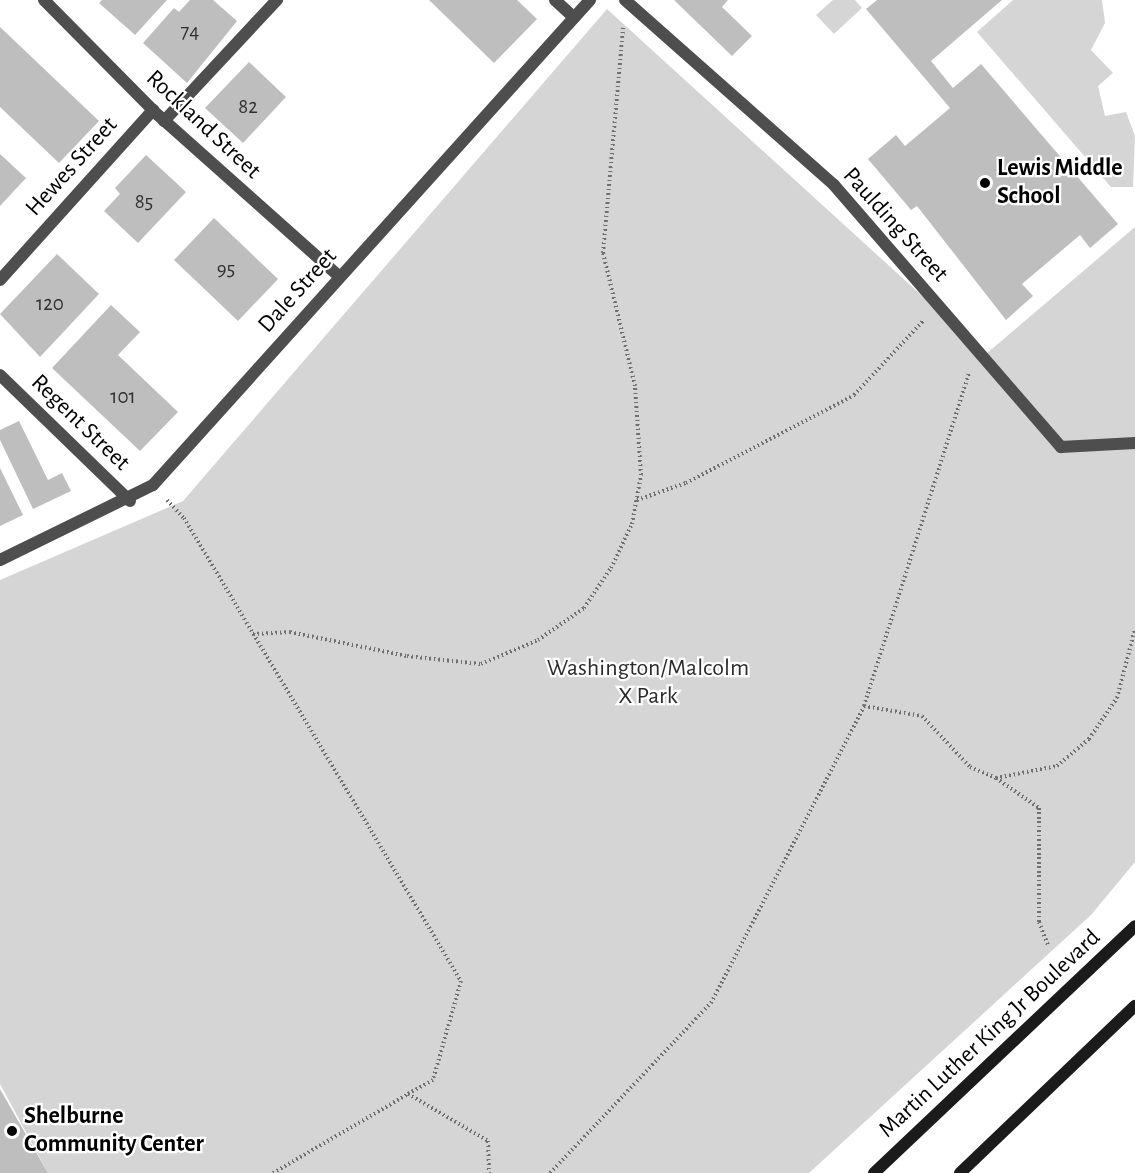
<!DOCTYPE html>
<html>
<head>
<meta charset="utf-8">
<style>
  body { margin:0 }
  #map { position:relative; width:1135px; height:1173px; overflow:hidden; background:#fff; font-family:"Alegreya Sans",sans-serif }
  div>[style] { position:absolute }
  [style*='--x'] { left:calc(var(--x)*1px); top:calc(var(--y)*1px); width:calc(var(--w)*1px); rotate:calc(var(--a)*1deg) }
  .green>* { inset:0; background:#d5d5d5 }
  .building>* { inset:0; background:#bebebe }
  .path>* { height:4px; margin-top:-2px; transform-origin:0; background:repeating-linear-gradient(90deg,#707070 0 1.5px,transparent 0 4.5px) }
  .minor>* { height:12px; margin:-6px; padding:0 6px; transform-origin:6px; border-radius:6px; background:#4e4e4e }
  .tertiary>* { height:12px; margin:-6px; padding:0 6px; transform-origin:6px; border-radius:6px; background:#4e4e4e }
  .secondary>* { height:12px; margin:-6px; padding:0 6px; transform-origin:6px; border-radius:6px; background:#1b1b1b }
  .dots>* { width:16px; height:16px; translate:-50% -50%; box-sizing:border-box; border:3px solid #fff; border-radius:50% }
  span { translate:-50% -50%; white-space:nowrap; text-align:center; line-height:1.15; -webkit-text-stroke:4.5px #fff; paint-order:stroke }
  .number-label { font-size:21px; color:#303030 }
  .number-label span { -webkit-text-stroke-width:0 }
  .street-label { font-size:24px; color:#000 }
  .poi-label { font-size:24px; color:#000; font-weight:700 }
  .left { translate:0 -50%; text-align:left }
  .park-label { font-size:24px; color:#2c2c2c }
</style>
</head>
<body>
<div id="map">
  <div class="green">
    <i style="clip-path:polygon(833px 0,855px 0,862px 8px,834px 34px,816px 15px)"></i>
    <i style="clip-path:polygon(1013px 0,1102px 0,1105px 23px,1091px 50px,1113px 73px,1098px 86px,1105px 116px,1126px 112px,1135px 136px,1133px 187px,1111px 187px,977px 32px)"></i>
    <i style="clip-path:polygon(607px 9px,986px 354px,1135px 227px,1135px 862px,1091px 915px,809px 1173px,48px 1173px,0 1084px,0 580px,183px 501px)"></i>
  </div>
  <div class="building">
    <i style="clip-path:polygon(102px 0,167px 0,135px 35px,99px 3px)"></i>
    <i style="clip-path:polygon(190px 0,213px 0,237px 21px,187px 83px,143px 43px,174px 8px,179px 12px)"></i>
    <i style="clip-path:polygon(429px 0,517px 0,537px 19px,494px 63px)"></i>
    <i style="clip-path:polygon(674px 0,728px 0,722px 7px,752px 36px,732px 56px)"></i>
    <i style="clip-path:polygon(877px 0,1002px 0,931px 61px,953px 88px,981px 64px,1118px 224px,1090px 248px,1080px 235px,1022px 284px,1033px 296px,1006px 320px,917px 206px,911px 210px,868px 159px,896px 135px,905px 146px,950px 108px,866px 9px)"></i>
    <i style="clip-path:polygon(0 27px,99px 121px,59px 163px,0 107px)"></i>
    <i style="clip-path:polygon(249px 62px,286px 97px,243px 143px,205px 108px)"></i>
    <i style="clip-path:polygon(0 154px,26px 178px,0 206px)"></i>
    <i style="clip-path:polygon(146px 155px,186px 192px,138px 243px,104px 211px,120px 194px,115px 188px)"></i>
    <i style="clip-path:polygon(214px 218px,278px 279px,238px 321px,174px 260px)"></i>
    <i style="clip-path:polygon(57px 254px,99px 294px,40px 357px,0 314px)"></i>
    <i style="clip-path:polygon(111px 305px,140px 332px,118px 355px,178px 412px,140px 451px,52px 368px)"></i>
    <i style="clip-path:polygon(19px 421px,48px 480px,62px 473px,71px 491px,33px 509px,0 440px,0 430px)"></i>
    <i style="clip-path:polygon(0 468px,23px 515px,0 526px)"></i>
    <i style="clip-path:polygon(0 1089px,48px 1173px,0 1173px)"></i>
  </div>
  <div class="path">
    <i style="--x:167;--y:500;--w:25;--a:47"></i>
    <i style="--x:184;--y:518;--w:540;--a:59.11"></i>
    <i style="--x:461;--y:981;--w:103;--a:105.8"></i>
    <i style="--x:433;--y:1080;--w:29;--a:151"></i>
    <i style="--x:408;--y:1094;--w:93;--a:30.4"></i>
    <i style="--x:488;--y:1141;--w:32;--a:88"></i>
    <i style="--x:637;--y:500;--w:52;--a:-19.1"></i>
    <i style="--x:686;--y:483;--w:190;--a:-27.6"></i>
    <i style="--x:854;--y:395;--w:103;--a:-47"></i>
    <i style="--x:253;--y:634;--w:37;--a:-3"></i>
    <i style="--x:290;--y:632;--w:119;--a:11.6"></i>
    <i style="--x:407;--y:656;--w:74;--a:6.2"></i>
    <i style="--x:481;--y:664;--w:62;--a:-22.8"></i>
    <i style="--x:538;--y:640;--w:56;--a:-34.8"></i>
    <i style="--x:584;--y:608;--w:48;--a:-56"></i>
    <i style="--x:611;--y:568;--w:49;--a:-64.5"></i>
    <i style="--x:632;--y:524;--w:50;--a:-79.6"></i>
    <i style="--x:641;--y:475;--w:89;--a:-93.9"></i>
    <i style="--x:635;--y:386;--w:137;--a:-103.5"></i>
    <i style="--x:603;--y:253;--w:226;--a:-84.9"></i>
    <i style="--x:864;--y:706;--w:59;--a:9.8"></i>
    <i style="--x:922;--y:716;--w:70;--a:46.7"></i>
    <i style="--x:970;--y:767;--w:28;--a:23"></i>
    <i style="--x:996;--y:778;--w:62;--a:-11.1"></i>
    <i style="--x:1057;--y:766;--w:42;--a:-40.2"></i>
    <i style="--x:1089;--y:739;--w:50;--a:-55.7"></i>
    <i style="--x:1117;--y:698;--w:71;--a:-75.4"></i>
    <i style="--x:996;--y:778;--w:52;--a:34.9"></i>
    <i style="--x:1039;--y:808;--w:114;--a:90"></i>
    <i style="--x:1039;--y:922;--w:26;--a:69"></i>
    <i style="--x:273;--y:1173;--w:156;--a:-30.3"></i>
    <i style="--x:550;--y:1173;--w:234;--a:-46.6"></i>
    <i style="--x:711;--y:1003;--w:334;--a:-62.7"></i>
    <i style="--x:864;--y:706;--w:349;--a:-72.5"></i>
  </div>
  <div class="minor">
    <i style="--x:44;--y:0;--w:162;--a:45.3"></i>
    <i style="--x:158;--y:115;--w:242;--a:41.7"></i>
    <i style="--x:555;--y:0;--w:26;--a:43"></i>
    <i style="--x:625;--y:0;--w:279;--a:41.5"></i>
    <i style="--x:834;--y:185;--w:347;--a:49.1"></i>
    <i style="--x:1061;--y:447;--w:74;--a:-3.1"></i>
    <i style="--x:164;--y:121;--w:166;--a:-47"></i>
    <i style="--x:0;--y:280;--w:229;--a:-48"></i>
    <i style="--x:0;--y:375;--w:181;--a:44.1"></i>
  </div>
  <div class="tertiary">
    <i style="--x:0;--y:560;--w:170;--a:-26.1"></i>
    <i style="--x:153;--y:485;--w:653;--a:-47.98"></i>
  </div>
  <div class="secondary">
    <i style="--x:874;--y:1173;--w:359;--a:-43.4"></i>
    <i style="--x:960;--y:1173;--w:242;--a:-43.7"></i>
  </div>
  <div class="dots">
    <i style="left:985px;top:183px;background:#000"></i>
    <i style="left:12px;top:1131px;background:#000"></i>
  </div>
  <div class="number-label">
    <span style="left:190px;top:32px">74</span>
    <span style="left:248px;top:107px">82</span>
    <span style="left:144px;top:202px">85</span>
    <span style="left:226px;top:269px">95</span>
    <span style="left:50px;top:304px">120</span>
    <span style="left:123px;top:397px">101</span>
  </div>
  <div class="street-label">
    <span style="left:203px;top:125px;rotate:43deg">Rockland Street</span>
    <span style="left:72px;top:167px;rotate:-48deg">Hewes Street</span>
    <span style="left:895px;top:225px;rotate:48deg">Paulding Street</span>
    <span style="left:298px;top:291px;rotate:-48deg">Dale Street</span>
    <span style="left:80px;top:423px;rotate:44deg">Regent Street</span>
    <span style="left:990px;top:1034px;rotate:-43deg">Martin Luther King Jr Boulevard</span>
  </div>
  <div class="poi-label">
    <span class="left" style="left:997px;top:183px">Lewis Middle<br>School</span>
    <span class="left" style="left:24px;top:1131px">Shelburne<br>Community Center</span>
  </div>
  <div class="park-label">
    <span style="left:648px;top:683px">Washington/Malcolm<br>X Park</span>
  </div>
</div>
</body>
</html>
